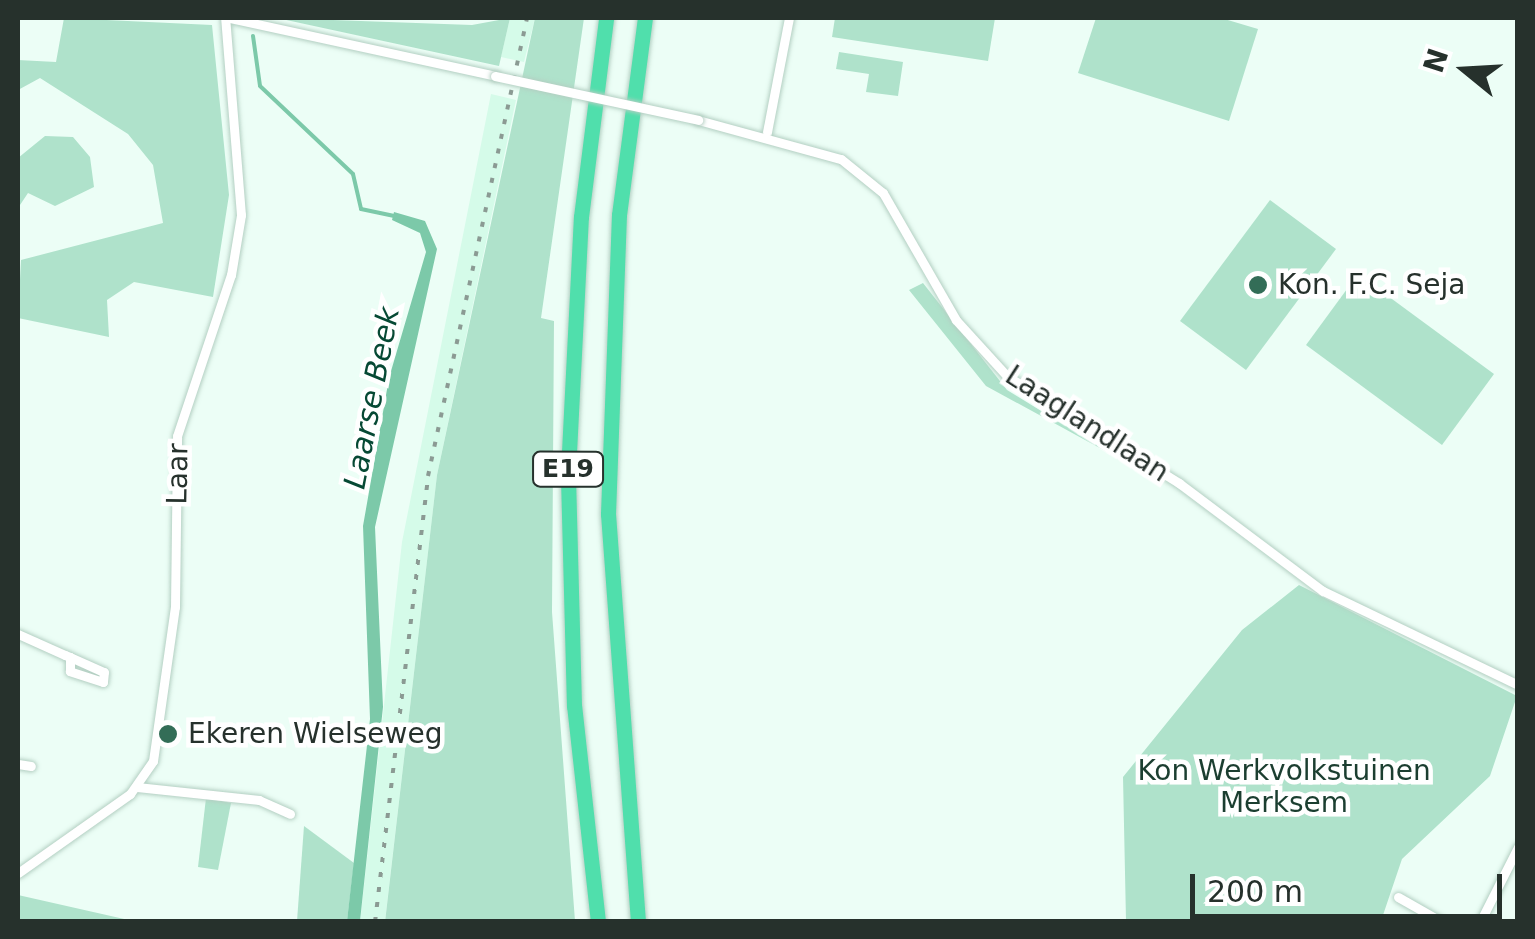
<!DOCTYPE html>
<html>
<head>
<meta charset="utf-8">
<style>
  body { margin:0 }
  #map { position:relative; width:1535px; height:939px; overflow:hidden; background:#ecfef6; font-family:"DejaVu Sans",sans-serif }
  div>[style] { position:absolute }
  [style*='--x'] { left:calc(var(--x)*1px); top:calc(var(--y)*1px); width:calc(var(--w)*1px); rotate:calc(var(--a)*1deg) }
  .built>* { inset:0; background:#d5fbe9 }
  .green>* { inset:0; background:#afe2cb }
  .water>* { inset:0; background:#7cc9a9 }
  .stream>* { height:4px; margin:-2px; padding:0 2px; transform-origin:2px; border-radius:2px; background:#7cc9a9 }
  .roads { filter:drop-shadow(0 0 2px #b3cfc2) drop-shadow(0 0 2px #b3cfc2) }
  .minor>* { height:9px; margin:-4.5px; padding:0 4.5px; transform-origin:4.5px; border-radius:4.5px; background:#fff }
  .motorway>* { height:15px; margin:-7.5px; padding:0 7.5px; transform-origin:7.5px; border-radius:7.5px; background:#50dfac }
  .rail>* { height:4px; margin-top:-2px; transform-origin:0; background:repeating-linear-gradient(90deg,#8b9a93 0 5px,transparent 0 15px) }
  .bridges { filter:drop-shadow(0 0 2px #b3cfc2) drop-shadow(0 0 2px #b3cfc2) }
  .minor-bridge>* { height:9px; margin:-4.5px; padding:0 4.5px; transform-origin:4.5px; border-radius:4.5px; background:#fff }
  .dots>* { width:28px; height:28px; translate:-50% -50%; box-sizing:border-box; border:5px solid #fff; border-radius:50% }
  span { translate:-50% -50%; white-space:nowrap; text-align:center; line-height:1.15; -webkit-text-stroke:9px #fff; paint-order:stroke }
  .shield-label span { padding:2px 8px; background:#fff; border:2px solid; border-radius:8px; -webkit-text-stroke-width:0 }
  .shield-label { font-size:25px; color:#26312c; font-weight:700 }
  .poi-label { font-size:28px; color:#26312c }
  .left { translate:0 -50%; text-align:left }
  .street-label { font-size:28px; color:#26312c }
  .park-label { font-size:28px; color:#1b3e30 }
  .water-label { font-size:30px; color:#064934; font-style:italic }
  .frame { position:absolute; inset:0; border:20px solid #26312c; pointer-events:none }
  .north { position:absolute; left:1415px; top:20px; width:100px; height:100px; -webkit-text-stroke:8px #fff; paint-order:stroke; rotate:288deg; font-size:28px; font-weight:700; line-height:40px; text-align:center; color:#26312c }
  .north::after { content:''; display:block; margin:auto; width:35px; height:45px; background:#26312c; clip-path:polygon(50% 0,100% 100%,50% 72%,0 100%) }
  .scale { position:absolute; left:1190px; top:874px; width:312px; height:45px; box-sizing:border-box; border:5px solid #26312c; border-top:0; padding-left:12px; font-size:30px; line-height:35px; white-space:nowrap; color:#26312c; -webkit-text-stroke:8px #fff; paint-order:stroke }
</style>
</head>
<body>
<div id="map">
  <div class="built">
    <i style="clip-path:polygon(510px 18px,535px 18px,524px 62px,501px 57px)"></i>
    <i style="clip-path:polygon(491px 94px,516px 100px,437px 475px,385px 921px,360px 922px,402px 542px)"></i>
  </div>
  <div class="green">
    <i style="clip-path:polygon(64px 18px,212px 25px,229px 195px,213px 297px,134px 282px,107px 300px,109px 337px,18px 318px,21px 260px,163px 223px,153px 165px,128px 134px,40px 78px,18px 90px,18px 60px,56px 62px)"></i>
    <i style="clip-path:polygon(277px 18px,472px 25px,510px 18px,499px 66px)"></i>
    <i style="clip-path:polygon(535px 18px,584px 18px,541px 318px,554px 321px,552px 612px,575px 921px,385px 922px,437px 475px)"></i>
    <i style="clip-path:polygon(835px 18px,995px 18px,988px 61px,832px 37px)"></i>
    <i style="clip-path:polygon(1096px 18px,1221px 18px,1258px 29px,1229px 121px,1078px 73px)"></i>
    <i style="clip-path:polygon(839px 52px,903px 62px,898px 96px,866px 92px,869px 74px,836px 69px)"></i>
    <i style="clip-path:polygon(45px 136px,73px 137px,90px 157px,94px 187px,55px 206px,28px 193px,18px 208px,18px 158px)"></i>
    <i style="clip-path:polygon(1270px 200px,1336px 249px,1246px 370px,1180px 321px)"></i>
    <i style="clip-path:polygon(1358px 274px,1494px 374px,1442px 445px,1306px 345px)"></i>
    <i style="clip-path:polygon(923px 283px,1007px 390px,1118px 458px,986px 386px,909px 290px)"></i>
    <i style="clip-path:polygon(1299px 585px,1517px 696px,1490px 776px,1402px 859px,1381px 921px,1126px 921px,1123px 777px,1242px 630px)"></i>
    <i style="clip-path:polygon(206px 798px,231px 803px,218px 870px,198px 867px)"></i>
    <i style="clip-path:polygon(304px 826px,354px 863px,347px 921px,297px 921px)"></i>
    <i style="clip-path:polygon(18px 895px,133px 921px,18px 921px)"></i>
  </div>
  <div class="water">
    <i style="clip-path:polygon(394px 212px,425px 221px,437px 249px,375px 527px,383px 707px,360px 921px,347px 921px,370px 719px,363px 526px,389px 378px,426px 252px,420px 233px,392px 220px)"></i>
  </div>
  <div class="stream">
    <i style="--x:253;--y:36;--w:50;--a:82"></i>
    <i style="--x:260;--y:86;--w:128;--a:43.4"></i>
    <i style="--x:353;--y:174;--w:36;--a:77"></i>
    <i style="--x:361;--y:209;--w:34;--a:12"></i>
  </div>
  <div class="roads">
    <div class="minor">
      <i style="--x:230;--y:18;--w:271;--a:12.3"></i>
      <i style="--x:698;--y:120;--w:148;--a:15.3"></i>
      <i style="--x:841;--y:159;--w:54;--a:39"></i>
      <i style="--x:883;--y:193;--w:146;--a:60.1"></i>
      <i style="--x:956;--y:320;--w:76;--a:47.7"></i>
      <i style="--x:1007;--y:376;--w:203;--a:31.9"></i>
      <i style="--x:1179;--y:483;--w:180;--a:36.9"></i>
      <i style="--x:1323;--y:591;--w:216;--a:25.7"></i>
      <i style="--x:767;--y:132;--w:116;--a:-79.1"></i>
      <i style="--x:18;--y:634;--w:51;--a:24.1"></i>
      <i style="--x:65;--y:655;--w:5;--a:22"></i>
      <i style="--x:70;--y:657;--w:37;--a:24"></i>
      <i style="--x:104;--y:672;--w:10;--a:96"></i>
      <i style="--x:103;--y:682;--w:35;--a:-162"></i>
      <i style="--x:70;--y:671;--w:14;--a:-90"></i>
      <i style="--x:18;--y:764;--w:13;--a:9"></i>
      <i style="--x:137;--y:787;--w:123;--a:6.1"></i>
      <i style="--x:259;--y:800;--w:34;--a:24"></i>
      <i style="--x:18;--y:873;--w:137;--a:-35.2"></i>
      <i style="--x:130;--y:794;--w:40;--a:-55.1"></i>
      <i style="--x:153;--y:761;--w:156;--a:-81.9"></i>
      <i style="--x:175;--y:607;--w:171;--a:-89.3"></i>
      <i style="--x:177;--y:436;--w:170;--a:-71.5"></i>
      <i style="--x:231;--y:275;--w:61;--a:-80.5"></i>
      <i style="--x:241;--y:215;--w:198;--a:-94.6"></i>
      <i style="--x:1398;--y:897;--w:51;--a:29.6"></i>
      <i style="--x:1480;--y:922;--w:84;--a:-63.1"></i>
    </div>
    <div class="motorway">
      <i style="--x:598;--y:922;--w:217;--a:-96.3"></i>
      <i style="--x:574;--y:706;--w:234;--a:-91.5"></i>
      <i style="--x:568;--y:472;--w:255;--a:-87.1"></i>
      <i style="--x:581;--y:217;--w:201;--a:-82.8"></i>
      <i style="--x:638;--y:922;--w:409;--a:-94.2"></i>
      <i style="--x:608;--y:514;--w:299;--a:-87.9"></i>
      <i style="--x:619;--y:215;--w:199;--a:-82.5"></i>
    </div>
  </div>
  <div class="rail">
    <i style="--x:375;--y:922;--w:449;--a:-83.2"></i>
    <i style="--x:428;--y:476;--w:469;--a:-77.8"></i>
  </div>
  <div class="bridges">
    <div class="minor-bridge">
      <i style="--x:495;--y:76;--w:208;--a:12.2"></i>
    </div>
  </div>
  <div class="dots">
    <i style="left:1258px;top:285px;background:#336d57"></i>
    <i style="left:168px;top:734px;background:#336d57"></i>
  </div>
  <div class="shield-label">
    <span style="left:568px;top:469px">E19</span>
  </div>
  <div class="poi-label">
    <span class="left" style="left:1278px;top:285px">Kon. F.C. Seja</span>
    <span class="left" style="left:188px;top:734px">Ekeren Wielseweg</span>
  </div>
  <div class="street-label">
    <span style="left:1087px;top:424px;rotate:33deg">Laaglandlaan</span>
    <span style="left:178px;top:474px;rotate:-89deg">Laar</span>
  </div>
  <div class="park-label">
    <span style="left:1284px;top:787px">Kon Werkvolkstuinen<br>Merksem</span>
  </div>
  <div class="water-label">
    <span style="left:372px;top:398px;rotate:-79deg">Laarse Beek</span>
  </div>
  <div class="frame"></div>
  <div class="north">N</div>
  <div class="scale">200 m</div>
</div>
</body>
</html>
